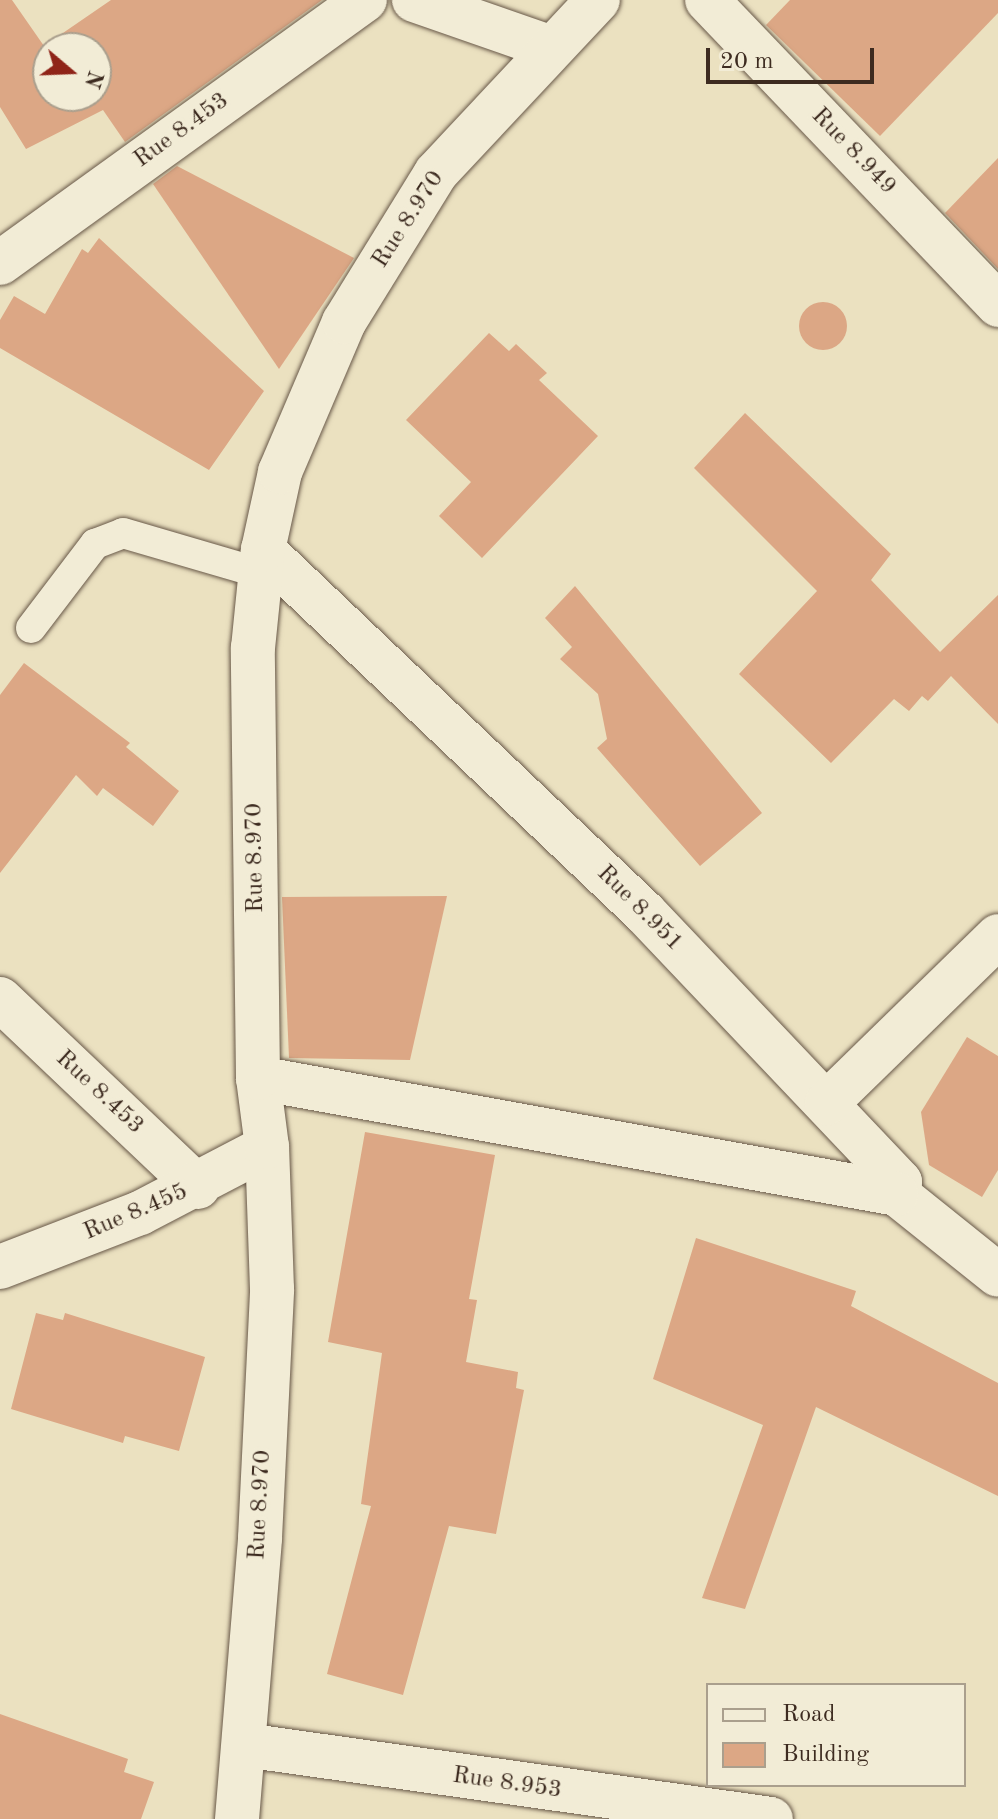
<!DOCTYPE html>
<html>
<head>
<meta charset="utf-8">
<style>
  body { margin:0 }
  #map { position:relative; width:998px; height:1819px; overflow:hidden; background:#ebe1c0; font-family:"Old Standard TT",serif }
  div>[style] { position:absolute }
  [style*='--x'] { left:calc(var(--x)*1px); top:calc(var(--y)*1px); width:calc(var(--w)*1px); rotate:calc(var(--a)*1deg) }
  .building>* { inset:0; background:#dca785 }
  .round { border-radius:50% }
  .roads { filter:drop-shadow(0 0 2px #685848) drop-shadow(0 0 2px #685848) }
  .service>* { height:30px; margin:-15px; padding:0 15px; transform-origin:15px; border-radius:15px; background:#f2ecd6 }
  .minor>* { height:44px; margin:-22px; padding:0 22px; transform-origin:22px; border-radius:22px; background:#f2ecd6 }
  span { translate:-50% -50%; white-space:nowrap; text-align:center; line-height:1.15; -webkit-text-stroke:8px #f2ecd6; paint-order:stroke }
  .street-label { font-size:24px; color:#3d2b20 }
  .legend { position:absolute; left:706px; top:1683px; width:260px; height:104px; box-sizing:border-box; background:#f2ecd6; border:2px solid #aa9f8d; margin:0; padding:10px 14px; list-style:none; font-size:24px; color:#3d2b20 }
  .legend li { display:flex; align-items:center; gap:16px; height:40px }
  .legend b { width:40px; border:2px solid #aa9f8d }
  .north { position:absolute; left:32px; top:32px; width:80px; height:80px; box-sizing:border-box; background:#f2ecd6; border:2px solid #aa9f8d; border-radius:50%; rotate:109deg; font-size:22px; font-weight:700; line-height:32px; text-align:center; color:#3d2b20 }
  .north::after { content:''; display:block; margin:auto; width:28px; height:36px; background:#8f2418; clip-path:polygon(50% 0,100% 100%,50% 72%,0 100%) }
  .scale { position:absolute; left:706px; top:48px; width:168px; height:36px; box-sizing:border-box; border:4px solid #3d2b20; border-top:0; padding-left:10px; font-size:24px; line-height:28px; white-space:nowrap; color:#3d2b20; -webkit-text-stroke:6px #f2ecd6; paint-order:stroke }
</style>
</head>
<body>
<div id="map">
  <div class="building">
    <i style="clip-path:polygon(evenodd,0 0,12px 0,44px 46px,111px 0,322px 0,125px 142px,103px 110px,26px 149px,0 107px,0 0,48px 48px,96px 48px,96px 96px,48px 96px,48px 48px)"></i>
    <i style="clip-path:polygon(790px 0,998px 0,998px 13px,880px 136px,766px 25px)"></i>
    <i style="clip-path:polygon(998px 158px,998px 269px,945px 213px)"></i>
    <i style="clip-path:polygon(177px 166px,354px 258px,279px 369px,153px 184px)"></i>
    <i style="clip-path:polygon(99px 238px,264px 391px,209px 470px,0 348px,0 320px,14px 296px,45px 314px,82px 249px,88px 253px)"></i>
    <i class="round" style="left:799px;top:302px;width:48px;height:48px"></i>
    <i style="clip-path:polygon(489px 333px,509px 351px,516px 344px,547px 373px,539px 380px,598px 436px,482px 558px,439px 516px,471px 482px,406px 420px)"></i>
    <i style="clip-path:polygon(745px 413px,891px 554px,871px 580px,940px 652px,998px 595px,998px 724px,951px 676px,928px 701px,922px 696px,909px 711px,894px 699px,831px 763px,739px 674px,817px 591px,694px 468px)"></i>
    <i style="clip-path:polygon(575px 586px,762px 813px,700px 866px,597px 748px,607px 739px,598px 694px,560px 659px,572px 647px,545px 618px)"></i>
    <i style="clip-path:polygon(24px 663px,130px 743px,126px 747px,179px 791px,153px 826px,103px 788px,97px 796px,76px 775px,0 873px,0 695px)"></i>
    <i style="clip-path:polygon(447px 896px,410px 1060px,289px 1058px,282px 897px)"></i>
    <i style="clip-path:polygon(967px 1037px,998px 1056px,998px 1170px,982px 1197px,929px 1165px,921px 1112px)"></i>
    <i style="clip-path:polygon(365px 1132px,495px 1155px,469px 1299px,477px 1300px,466px 1362px,518px 1372px,516px 1388px,524px 1390px,496px 1534px,449px 1526px,403px 1695px,327px 1674px,371px 1506px,361px 1504px,382px 1353px,328px 1342px)"></i>
    <i style="clip-path:polygon(696px 1238px,856px 1291px,851px 1306px,998px 1383px,998px 1496px,816px 1407px,745px 1609px,702px 1598px,763px 1425px,653px 1379px)"></i>
    <i style="clip-path:polygon(36px 1313px,63px 1320px,65px 1313px,205px 1357px,179px 1451px,125px 1436px,123px 1443px,11px 1409px)"></i>
    <i style="clip-path:polygon(0 1714px,128px 1759px,124px 1772px,154px 1782px,141px 1819px,0 1819px)"></i>
  </div>
  <div class="roads">
    <div class="service">
      <i style="--x:31;--y:628;--w:106;--a:-52.7"></i>
      <i style="--x:95;--y:544;--w:30;--a:-21"></i>
      <i style="--x:123;--y:533;--w:143;--a:16.3"></i>
    </div>
    <div class="minor">
      <i style="--x:414;--y:0;--w:143;--a:19.2"></i>
      <i style="--x:707;--y:0;--w:422;--a:46.3"></i>
      <i style="--x:0;--y:263;--w:450;--a:-35.8"></i>
      <i style="--x:263;--y:550;--w:526;--a:43.54"></i>
      <i style="--x:644;--y:912;--w:372;--a:46.5"></i>
      <i style="--x:900;--y:1182;--w:12;--a:104"></i>
      <i style="--x:897;--y:1194;--w:129;--a:38.7"></i>
      <i style="--x:0;--y:999;--w:273;--a:43.5"></i>
      <i style="--x:258;--y:1078;--w:649;--a:10.29"></i>
      <i style="--x:827;--y:1103;--w:239;--a:-44.3"></i>
      <i style="--x:0;--y:1267;--w:150;--a:-21.1"></i>
      <i style="--x:140;--y:1213;--w:143;--a:-27.5"></i>
      <i style="--x:244;--y:1745;--w:532;--a:7.99"></i>
      <i style="--x:237;--y:1819;--w:282;--a:-85.3"></i>
      <i style="--x:260;--y:1538;--w:249;--a:-87.2"></i>
      <i style="--x:272;--y:1289;--w:142;--a:-92"></i>
      <i style="--x:267;--y:1147;--w:70;--a:-97.4"></i>
      <i style="--x:258;--y:1078;--w:430;--a:-90.7"></i>
      <i style="--x:253;--y:648;--w:99;--a:-84.2"></i>
      <i style="--x:263;--y:550;--w:80;--a:-77.7"></i>
      <i style="--x:280;--y:472;--w:163;--a:-66.9"></i>
      <i style="--x:344;--y:322;--w:175;--a:-58.3"></i>
      <i style="--x:436;--y:173;--w:237;--a:-46.9"></i>
    </div>
  </div>
  <div class="street-label">
    <span style="left:182px;top:131px;rotate:-36deg">Rue 8.453</span>
    <span style="left:853px;top:152px;rotate:46deg">Rue 8.949</span>
    <span style="left:409px;top:220px;rotate:-57deg">Rue 8.970</span>
    <span style="left:256px;top:858px;rotate:-91deg">Rue 8.970</span>
    <span style="left:639px;top:909px;rotate:45deg">Rue 8.951</span>
    <span style="left:99px;top:1093px;rotate:43deg">Rue 8.453</span>
    <span style="left:136px;top:1213px;rotate:-23deg">Rue 8.455</span>
    <span style="left:261px;top:1505px;rotate:-87deg">Rue 8.970</span>
    <span style="left:507px;top:1784px;rotate:8deg">Rue 8.953</span>
  </div>
  <ul class="legend">
  <li><b style="height:10px;background:#f2ecd6"></b>Road</li>
  <li><b style="height:22px;background:#dca785"></b>Building</li>
  </ul>
  <div class="north">N</div>
  <div class="scale">20 m</div>
</div>
</body>
</html>
